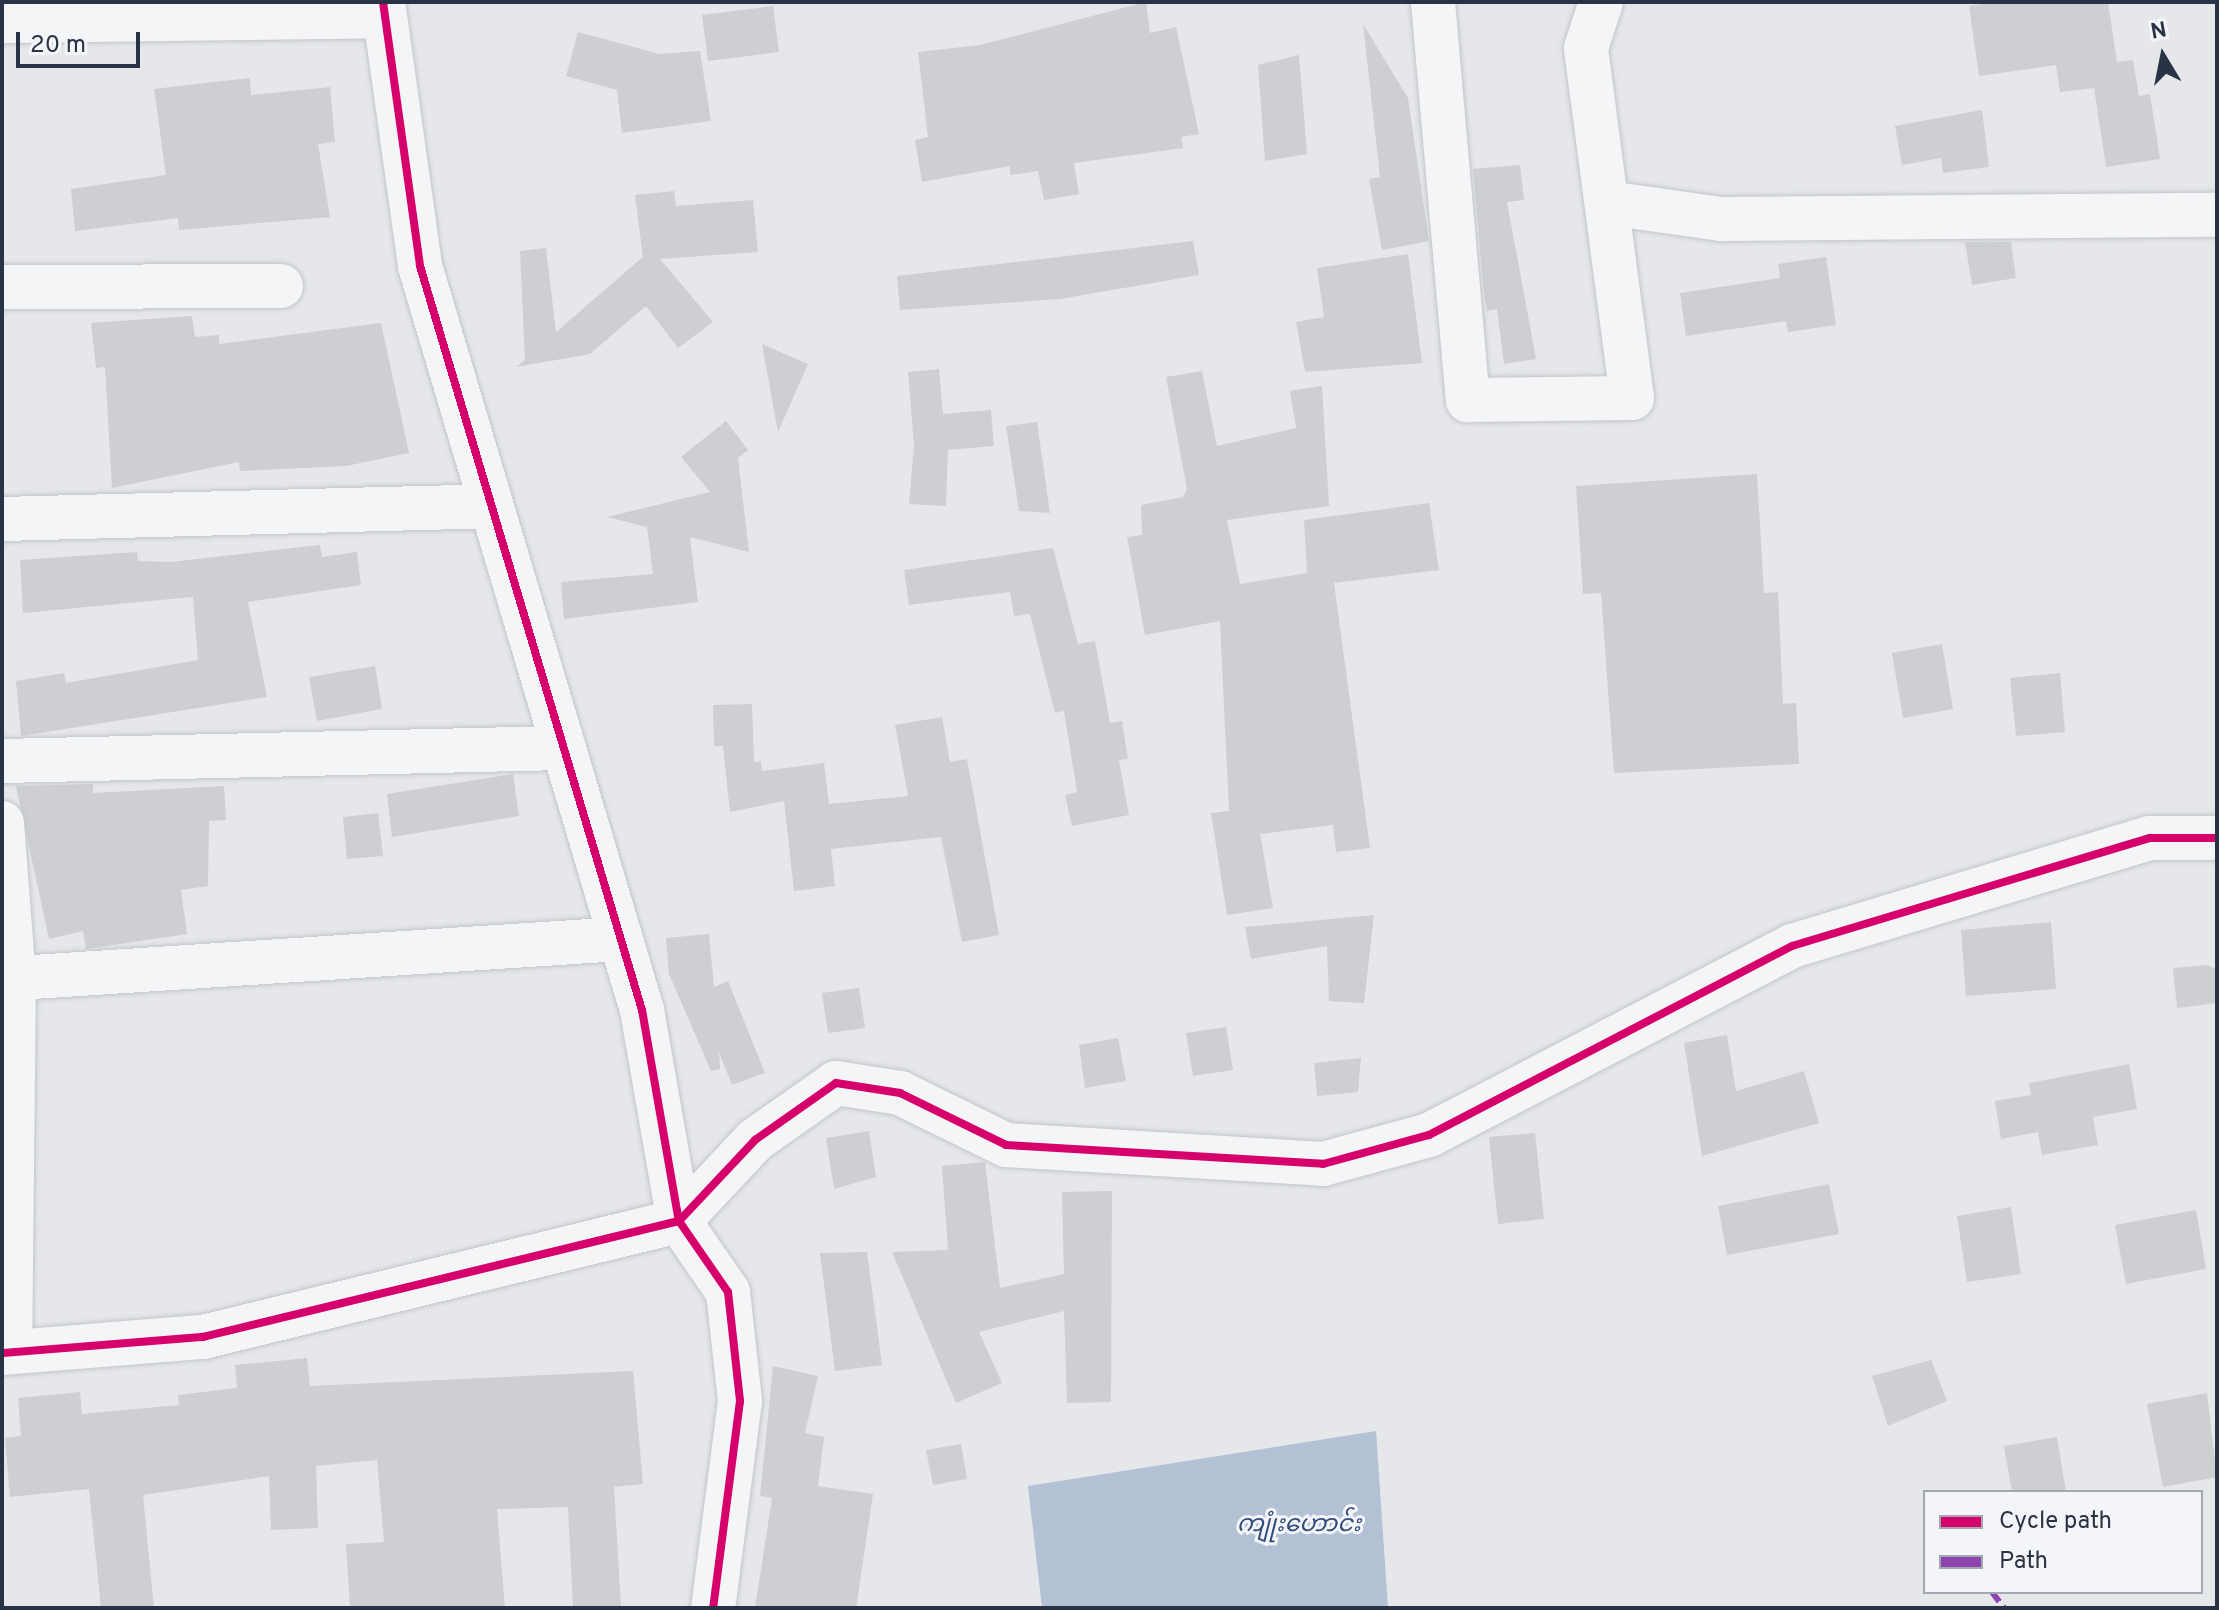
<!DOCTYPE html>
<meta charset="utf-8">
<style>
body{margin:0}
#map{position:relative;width:2219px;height:1610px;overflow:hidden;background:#e5e7ea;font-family:Overpass,"Noto Sans Myanmar",sans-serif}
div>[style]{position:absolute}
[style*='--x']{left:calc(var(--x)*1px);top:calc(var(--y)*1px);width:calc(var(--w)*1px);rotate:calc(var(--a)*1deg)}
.water>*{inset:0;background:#b3c1d5}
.building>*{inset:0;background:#cdcfd3}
.roads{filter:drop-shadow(0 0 2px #c3c5c8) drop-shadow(0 0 2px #c3c5c8)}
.minor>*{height:44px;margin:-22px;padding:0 22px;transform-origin:22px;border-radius:22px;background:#f4f5f7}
.quiet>*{height:6px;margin-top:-3px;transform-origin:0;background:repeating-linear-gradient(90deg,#8e44ad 0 12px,transparent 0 18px)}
.cycleway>*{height:8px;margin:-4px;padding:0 4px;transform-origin:4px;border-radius:4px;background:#d6006c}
span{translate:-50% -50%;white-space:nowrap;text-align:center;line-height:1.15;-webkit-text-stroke:6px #f3f5f9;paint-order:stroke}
.water-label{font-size:24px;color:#324d7b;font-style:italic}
.frame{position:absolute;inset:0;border:4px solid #2a3245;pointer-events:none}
.legend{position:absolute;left:1923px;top:1490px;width:280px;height:104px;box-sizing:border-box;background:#f3f5f9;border:2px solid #a3a7b1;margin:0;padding:10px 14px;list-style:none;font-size:24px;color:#2a3245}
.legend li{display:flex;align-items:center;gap:16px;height:40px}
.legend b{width:40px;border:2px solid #a3a7b1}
.north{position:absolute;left:2123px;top:16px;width:80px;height:80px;-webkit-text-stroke:6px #f3f5f9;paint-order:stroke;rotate:350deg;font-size:22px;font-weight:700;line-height:32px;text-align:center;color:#2a3245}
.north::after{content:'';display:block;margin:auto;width:28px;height:36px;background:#2a3245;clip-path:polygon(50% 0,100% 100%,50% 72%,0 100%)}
.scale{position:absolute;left:16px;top:32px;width:124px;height:36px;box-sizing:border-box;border:4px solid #2a3245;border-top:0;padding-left:10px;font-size:24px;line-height:28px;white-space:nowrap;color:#2a3245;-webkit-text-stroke:6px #f3f5f9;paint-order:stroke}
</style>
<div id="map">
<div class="water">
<i style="clip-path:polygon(1376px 1431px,1388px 1608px,1042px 1608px,1028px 1486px)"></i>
</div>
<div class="building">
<i style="clip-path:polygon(1146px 2px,1150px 33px,1176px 27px,1199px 134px,1181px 137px,1183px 148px,1074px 163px,1079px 194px,1044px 200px,1038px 171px,1010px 175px,1010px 166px,922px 182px,915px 140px,928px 137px,918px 52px,980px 45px)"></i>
<i style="clip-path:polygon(1993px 2px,2108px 2px,2117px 62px,2133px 60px,2139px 96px,2150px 94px,2160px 159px,2106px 167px,2094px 88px,2060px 92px,2056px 65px,1979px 76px,1969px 6px)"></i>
<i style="clip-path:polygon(773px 6px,779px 52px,708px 61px,702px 15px)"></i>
<i style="clip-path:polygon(1363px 24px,1408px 98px,1429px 241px,1382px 250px,1369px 179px,1380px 177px)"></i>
<i style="clip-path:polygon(578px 32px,660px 54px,700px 51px,711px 121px,622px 133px,617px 90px,566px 76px)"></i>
<i style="clip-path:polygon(1299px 55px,1307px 154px,1265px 161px,1258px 65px)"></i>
<i style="clip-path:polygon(250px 78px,251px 95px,330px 87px,335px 142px,318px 144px,330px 217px,179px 230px,178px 218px,75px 231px,71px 189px,166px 175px,154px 89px)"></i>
<i style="clip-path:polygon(1982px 110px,1989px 167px,1943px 173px,1941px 158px,1902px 165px,1895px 126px)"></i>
<i style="clip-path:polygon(1520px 165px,1524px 200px,1507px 202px,1536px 359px,1504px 364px,1497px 309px,1487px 311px,1484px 294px,1473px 169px)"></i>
<i style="clip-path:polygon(674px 191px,676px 206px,753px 200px,758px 252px,660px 259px,713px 322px,678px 348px,646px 306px,590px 354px,516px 367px,525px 360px,520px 251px,546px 248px,556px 332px,643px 257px,635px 195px)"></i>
<i style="clip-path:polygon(1193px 241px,1199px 275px,1060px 299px,900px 310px,897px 276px)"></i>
<i style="clip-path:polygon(1965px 242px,2011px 242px,2016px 278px,1972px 285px)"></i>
<i style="clip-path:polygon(1408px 254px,1422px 363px,1305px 372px,1296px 322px,1324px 317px,1317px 268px)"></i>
<i style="clip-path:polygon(1826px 257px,1836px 325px,1788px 332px,1786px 321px,1686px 336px,1680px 293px,1780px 278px,1778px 264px)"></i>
<i style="clip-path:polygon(192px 316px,195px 337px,219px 335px,219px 344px,381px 323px,409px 453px,346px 466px,240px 471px,239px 462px,112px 488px,105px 367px,96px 368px,91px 323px)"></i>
<i style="clip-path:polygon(762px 344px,808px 364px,778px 432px)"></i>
<i style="clip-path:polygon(939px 369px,943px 414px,991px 410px,994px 446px,948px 450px,946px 506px,909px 504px,914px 446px,908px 372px)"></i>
<i style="clip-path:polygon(1202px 371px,1217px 446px,1296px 428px,1290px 391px,1322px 386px,1329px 506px,1227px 520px,1240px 584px,1307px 573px,1304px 520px,1429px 503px,1439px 570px,1334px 583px,1370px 848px,1336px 852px,1333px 825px,1260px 834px,1273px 908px,1227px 915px,1211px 813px,1229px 811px,1220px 621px,1145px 635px,1127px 537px,1142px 535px,1141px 505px,1183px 497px,1187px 489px,1166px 377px)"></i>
<i style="clip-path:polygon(726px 421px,748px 450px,738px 458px,749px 552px,690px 537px,698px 602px,564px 619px,561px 582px,653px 574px,647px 527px,607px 517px,710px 492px,681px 457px)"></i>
<i style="clip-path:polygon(1037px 422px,1050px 513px,1019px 511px,1006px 426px)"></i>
<i style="clip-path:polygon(1757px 474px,1764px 593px,1778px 592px,1783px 704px,1796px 703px,1799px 764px,1614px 773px,1601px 593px,1583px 594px,1576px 486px)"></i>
<i style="clip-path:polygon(320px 545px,322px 557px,357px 552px,361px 585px,248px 602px,267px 697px,21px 736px,16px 681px,64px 673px,66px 683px,198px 660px,193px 597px,23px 613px,20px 560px,137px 552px,138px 561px,171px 562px)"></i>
<i style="clip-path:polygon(1053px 548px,1078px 644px,1095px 641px,1110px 723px,1122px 721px,1128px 759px,1119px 760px,1129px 815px,1072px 826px,1065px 795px,1077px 792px,1064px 711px,1055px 713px,1030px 614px,1014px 616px,1010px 592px,909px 605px,904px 570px)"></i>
<i style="clip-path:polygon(1942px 644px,1953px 709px,1903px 718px,1892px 653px)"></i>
<i style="clip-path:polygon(375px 666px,382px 709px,317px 721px,309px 677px)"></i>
<i style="clip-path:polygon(2060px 673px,2065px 732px,2016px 736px,2010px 678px)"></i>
<i style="clip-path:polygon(752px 704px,754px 762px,761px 761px,762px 771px,824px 763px,829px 804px,908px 796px,895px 725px,942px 717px,950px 762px,967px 759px,999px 935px,962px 942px,941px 837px,831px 849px,835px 886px,794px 891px,784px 801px,730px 812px,723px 746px,714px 746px,713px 705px)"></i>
<i style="clip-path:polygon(513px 774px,519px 816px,392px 837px,387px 794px)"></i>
<i style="clip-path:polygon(93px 784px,93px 793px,224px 786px,226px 820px,209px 821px,208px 886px,181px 890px,187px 934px,86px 949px,83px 931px,49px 939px,16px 786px)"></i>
<i style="clip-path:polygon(378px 813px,383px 856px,347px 859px,343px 817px)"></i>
<i style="clip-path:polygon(1374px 915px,1364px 1003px,1329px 1001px,1327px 946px,1251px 959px,1245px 927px)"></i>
<i style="clip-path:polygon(2051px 922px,2056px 989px,1966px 996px,1961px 930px)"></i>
<i style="clip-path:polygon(709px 934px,714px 987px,728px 981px,765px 1073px,732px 1085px,719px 1052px,720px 1069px,711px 1071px,669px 974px,666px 938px)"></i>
<i style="clip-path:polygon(2206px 965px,2217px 969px,2217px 1003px,2177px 1008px,2173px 968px)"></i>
<i style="clip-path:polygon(859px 988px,865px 1028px,828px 1033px,822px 993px)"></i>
<i style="clip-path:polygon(1226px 1027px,1233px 1070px,1193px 1076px,1186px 1033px)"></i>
<i style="clip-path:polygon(1727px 1035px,1736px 1091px,1804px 1071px,1819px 1123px,1702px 1156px,1684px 1043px)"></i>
<i style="clip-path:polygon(1118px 1038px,1126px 1081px,1085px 1088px,1079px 1045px)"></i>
<i style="clip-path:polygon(1361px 1058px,1358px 1092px,1317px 1096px,1314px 1063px)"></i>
<i style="clip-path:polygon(2129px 1064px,2137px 1109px,2093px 1117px,2098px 1145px,2042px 1155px,2038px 1132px,2001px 1139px,1995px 1101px,2031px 1095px,2029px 1083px)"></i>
<i style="clip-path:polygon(869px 1131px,876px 1177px,834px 1189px,826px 1138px)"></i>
<i style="clip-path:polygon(1535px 1133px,1544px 1219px,1498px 1224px,1489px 1137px)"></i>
<i style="clip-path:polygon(985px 1162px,1000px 1288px,1064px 1274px,1062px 1192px,1112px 1191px,1111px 1402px,1067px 1403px,1064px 1311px,979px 1332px,1002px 1383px,956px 1403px,892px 1252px,948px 1250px,942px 1166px)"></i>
<i style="clip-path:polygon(1829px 1184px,1839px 1234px,1727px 1255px,1718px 1206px)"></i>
<i style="clip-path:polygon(2011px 1207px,2021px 1274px,1967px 1282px,1957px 1216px)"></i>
<i style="clip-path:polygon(2196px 1210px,2206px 1269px,2126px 1284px,2115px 1225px)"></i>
<i style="clip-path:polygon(867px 1252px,882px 1365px,835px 1371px,820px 1253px)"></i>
<i style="clip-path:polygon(307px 1358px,310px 1386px,633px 1371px,643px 1484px,614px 1487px,621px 1608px,573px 1608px,568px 1507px,497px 1509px,505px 1608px,350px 1608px,346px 1544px,384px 1542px,377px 1460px,316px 1466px,318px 1528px,271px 1530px,269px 1476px,143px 1495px,154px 1608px,101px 1608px,89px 1489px,10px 1497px,5px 1438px,21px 1436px,18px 1398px,80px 1392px,82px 1414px,179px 1405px,178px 1395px,237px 1388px,235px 1365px)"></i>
<i style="clip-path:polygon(1931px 1360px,1947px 1401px,1888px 1426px,1872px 1376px)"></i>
<i style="clip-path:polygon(773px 1366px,818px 1376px,805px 1433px,824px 1437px,818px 1486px,873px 1494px,856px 1608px,755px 1608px,772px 1498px,760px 1496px)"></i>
<i style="clip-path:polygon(2207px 1393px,2217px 1477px,2163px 1487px,2147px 1404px)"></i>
<i style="clip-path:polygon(2057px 1437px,2066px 1492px,2012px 1492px,2004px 1446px)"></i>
<i style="clip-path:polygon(961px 1444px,967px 1479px,933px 1485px,926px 1450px)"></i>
</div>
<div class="roads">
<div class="minor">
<i style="--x:383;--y:2;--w:267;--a:82"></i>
<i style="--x:420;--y:266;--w:776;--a:73.39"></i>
<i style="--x:642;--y:1010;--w:214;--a:80.1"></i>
<i style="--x:679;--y:1221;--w:86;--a:55.4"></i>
<i style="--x:728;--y:1292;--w:110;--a:83.7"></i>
<i style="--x:740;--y:1401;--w:209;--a:97.4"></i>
<i style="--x:1433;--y:2;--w:400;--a:85"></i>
<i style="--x:1468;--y:400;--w:164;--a:-0.7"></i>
<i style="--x:1632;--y:398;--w:353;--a:-97.5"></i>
<i style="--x:1586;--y:48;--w:48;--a:-71.9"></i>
<i style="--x:2;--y:21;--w:382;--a:-0.7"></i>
<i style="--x:1608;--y:203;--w:114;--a:8.1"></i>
<i style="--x:1721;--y:219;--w:496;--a:-0.5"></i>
<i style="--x:2;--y:287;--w:279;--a:-0.2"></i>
<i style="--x:2;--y:519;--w:489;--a:-1.5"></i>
<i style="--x:2;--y:761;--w:562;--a:-1.33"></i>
<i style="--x:2;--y:823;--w:155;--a:85.6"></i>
<i style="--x:14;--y:978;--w:374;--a:90.6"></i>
<i style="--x:2;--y:979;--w:620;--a:-3.7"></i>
<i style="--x:2;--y:1353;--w:202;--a:-4.6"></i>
<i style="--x:203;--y:1337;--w:490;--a:-13.7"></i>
<i style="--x:679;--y:1221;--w:111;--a:-46.8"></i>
<i style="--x:755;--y:1140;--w:99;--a:-35.1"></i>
<i style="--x:836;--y:1083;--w:65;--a:8.9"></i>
<i style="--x:900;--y:1093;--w:118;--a:26.1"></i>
<i style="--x:1006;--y:1145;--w:318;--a:3.4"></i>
<i style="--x:1323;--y:1164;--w:110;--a:-15.3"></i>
<i style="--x:1429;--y:1135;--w:409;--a:-27.5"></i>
<i style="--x:1792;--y:946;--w:374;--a:-16.8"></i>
<i style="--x:2150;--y:838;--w:67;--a:0"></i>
</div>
</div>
<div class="quiet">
<i style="--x:1992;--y:1592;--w:20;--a:53"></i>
</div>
<div class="cycleway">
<i style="--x:383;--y:2;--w:267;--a:82"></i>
<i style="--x:420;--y:266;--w:776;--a:73.39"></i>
<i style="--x:642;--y:1010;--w:214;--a:80.1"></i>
<i style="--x:679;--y:1221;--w:86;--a:55.4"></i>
<i style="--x:728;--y:1292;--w:110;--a:83.7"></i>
<i style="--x:740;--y:1401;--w:209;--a:97.4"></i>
<i style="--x:2;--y:1353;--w:202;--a:-4.6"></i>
<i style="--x:203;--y:1337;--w:490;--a:-13.7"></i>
<i style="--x:679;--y:1221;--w:111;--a:-46.8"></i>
<i style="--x:755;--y:1140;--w:99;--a:-35.1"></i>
<i style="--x:836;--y:1083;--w:65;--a:8.9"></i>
<i style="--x:900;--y:1093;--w:118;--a:26.1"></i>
<i style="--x:1006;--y:1145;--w:318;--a:3.4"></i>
<i style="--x:1323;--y:1164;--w:110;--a:-15.3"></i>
<i style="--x:1429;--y:1135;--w:409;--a:-27.5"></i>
<i style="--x:1792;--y:946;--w:374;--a:-16.8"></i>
<i style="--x:2150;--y:838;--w:67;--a:0"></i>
</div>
<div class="water-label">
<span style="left:1299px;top:1526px">ကျုံးဟောင်း</span>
</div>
<div class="frame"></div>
<ul class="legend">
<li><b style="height:10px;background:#d6006c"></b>Cycle path</li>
<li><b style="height:10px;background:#8e44ad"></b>Path</li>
</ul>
<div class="north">N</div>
<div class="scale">20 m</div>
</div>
